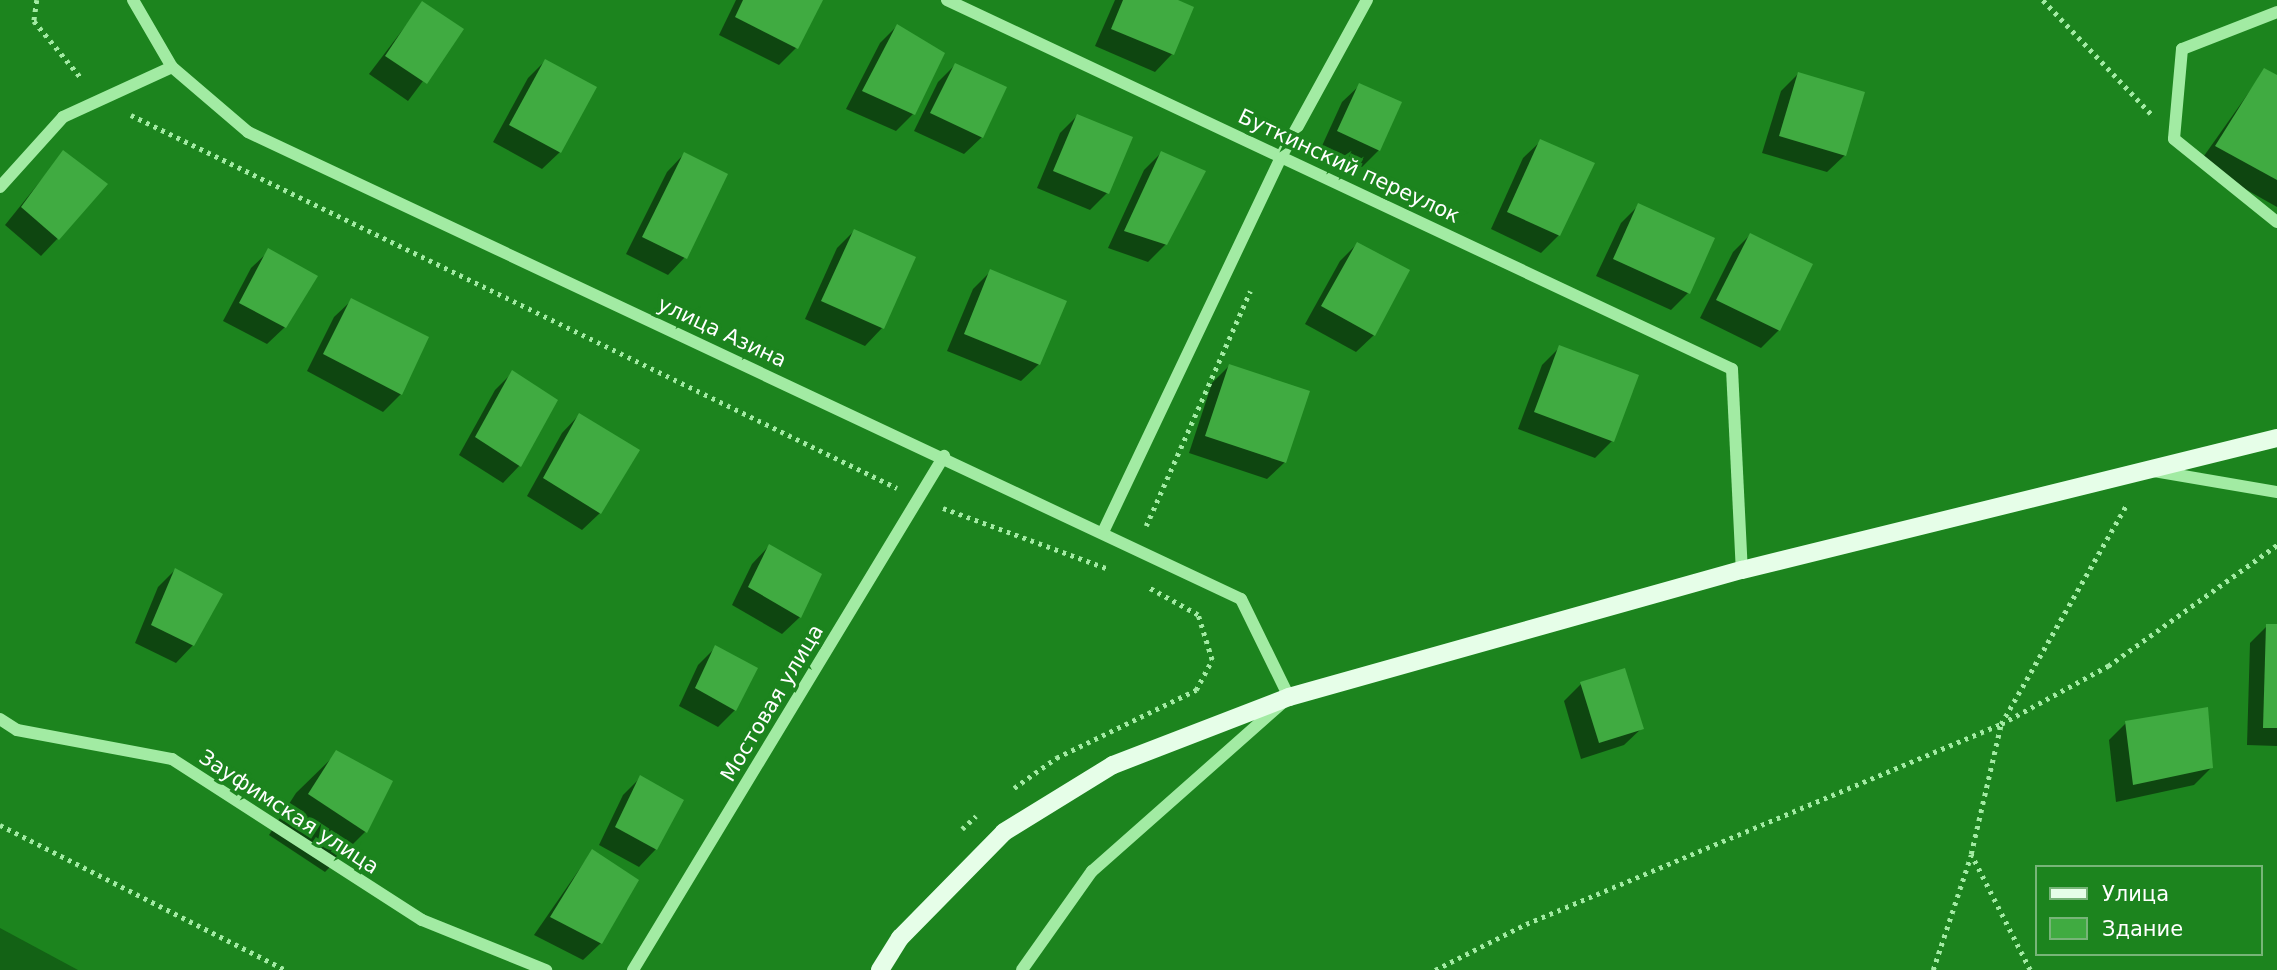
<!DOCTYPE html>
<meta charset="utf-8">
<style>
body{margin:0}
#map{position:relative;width:2277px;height:970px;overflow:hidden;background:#1c841e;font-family:"DejaVu Sans",sans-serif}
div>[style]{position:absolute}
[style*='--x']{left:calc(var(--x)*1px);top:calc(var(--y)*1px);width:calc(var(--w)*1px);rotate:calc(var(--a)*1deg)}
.water>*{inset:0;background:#136215}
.shadow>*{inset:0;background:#0007}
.building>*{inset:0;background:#40ab41}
.path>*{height:4.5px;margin-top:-2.25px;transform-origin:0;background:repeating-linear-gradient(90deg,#a2eba3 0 3.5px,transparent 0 8.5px)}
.minor>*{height:12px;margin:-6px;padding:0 6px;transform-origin:6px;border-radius:6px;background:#a2eba3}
.major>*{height:18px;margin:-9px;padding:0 9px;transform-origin:9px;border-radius:9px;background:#e6fee8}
span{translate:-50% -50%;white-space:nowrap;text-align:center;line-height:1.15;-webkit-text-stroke:7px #1c841e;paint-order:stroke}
.street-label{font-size:21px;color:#fff}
.legend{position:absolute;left:2035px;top:865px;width:228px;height:91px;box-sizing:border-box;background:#1c841e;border:2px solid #77b578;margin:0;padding:9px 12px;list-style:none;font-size:21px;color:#fff}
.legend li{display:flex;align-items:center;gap:14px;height:35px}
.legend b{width:35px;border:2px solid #77b578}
</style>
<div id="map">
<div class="water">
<i style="clip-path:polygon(0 928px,78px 970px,0 970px)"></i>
</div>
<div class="shadow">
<i style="clip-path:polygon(736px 0,821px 0,796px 48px,779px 65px,719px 35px)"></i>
<i style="clip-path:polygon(1115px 0,1173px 0,1192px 8px,1172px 54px,1155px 72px,1095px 46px)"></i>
<i style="clip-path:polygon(423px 3px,462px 29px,408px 101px,369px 74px)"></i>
<i style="clip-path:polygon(897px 26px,913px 114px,896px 131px,846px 109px,880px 43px)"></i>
<i style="clip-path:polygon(545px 61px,560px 152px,542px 169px,493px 142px,528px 78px)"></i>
<i style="clip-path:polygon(955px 65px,982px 137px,964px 154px,914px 131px,938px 82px)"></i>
<i style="clip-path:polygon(2264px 71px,2277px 77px,2277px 207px,2199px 163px)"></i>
<i style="clip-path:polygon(1798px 74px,1845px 155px,1827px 172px,1762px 153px,1781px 91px)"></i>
<i style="clip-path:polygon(1360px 85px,1379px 150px,1362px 167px,1321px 148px,1342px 102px)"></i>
<i style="clip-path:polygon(1077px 116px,1107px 193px,1090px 210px,1037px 188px,1060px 133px)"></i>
<i style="clip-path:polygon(1541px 141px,1559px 235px,1541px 253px,1491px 229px,1523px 158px)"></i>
<i style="clip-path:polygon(63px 153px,58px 238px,41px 256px,5px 225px)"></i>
<i style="clip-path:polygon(1161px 153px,1166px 244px,1148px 262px,1108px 248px,1144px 170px)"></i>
<i style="clip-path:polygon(684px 154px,685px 257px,668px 275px,626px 254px,667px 172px)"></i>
<i style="clip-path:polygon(1639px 205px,1688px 293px,1671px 310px,1596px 276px,1621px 223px)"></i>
<i style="clip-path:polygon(854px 231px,914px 258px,882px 328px,865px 346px,805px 319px,837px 248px)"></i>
<i style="clip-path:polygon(1750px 235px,1779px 330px,1761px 348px,1700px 318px,1733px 252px)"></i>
<i style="clip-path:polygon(1357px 244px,1374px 335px,1356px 352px,1305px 324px,1340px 261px)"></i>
<i style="clip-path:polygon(269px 251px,285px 327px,267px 344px,223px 321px,251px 268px)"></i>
<i style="clip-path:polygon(990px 272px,1039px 364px,1021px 381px,947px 351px,973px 289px)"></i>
<i style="clip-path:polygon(352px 300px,401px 394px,383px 412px,307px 371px,334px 317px)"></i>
<i style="clip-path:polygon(1560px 347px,1612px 441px,1595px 458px,1518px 429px,1542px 365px)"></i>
<i style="clip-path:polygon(1229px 366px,1285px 462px,1267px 479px,1189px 453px,1212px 383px)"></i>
<i style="clip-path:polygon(512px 373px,520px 465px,503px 483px,459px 455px,495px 390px)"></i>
<i style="clip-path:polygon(579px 415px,600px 513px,582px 530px,527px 496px,562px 433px)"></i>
<i style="clip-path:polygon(769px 546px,800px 617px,782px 634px,732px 605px,752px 564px)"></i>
<i style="clip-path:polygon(175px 570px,193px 645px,176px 663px,135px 643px,158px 587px)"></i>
<i style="clip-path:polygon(2267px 626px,2277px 626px,2277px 746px,2247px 745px,2250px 643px)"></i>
<i style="clip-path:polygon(715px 648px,735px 710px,718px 727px,679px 706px,698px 665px)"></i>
<i style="clip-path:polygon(1581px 684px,1642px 728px,1624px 745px,1581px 759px,1564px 701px)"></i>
<i style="clip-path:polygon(2126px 723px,2211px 768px,2194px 785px,2116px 802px,2109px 740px)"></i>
<i style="clip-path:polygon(337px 753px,366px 831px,325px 872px,269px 835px,296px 793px)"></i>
<i style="clip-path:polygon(641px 777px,681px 801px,656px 849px,639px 867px,599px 845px,623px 795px)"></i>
<i style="clip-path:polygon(592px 851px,601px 943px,583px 960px,534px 935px)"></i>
</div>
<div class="building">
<i style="clip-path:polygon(743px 0,823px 0,798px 49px,735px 17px)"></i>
<i style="clip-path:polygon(1123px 0,1178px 0,1194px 7px,1174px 55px,1111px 29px)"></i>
<i style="clip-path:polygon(422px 1px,464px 29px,427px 84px,385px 56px)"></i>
<i style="clip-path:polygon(897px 24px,945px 53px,915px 115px,862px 91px)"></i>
<i style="clip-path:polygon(545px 59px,597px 87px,561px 153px,509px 125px)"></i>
<i style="clip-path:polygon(955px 63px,1007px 87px,983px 138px,930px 113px)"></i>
<i style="clip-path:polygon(2264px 68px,2277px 75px,2277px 180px,2215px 146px)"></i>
<i style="clip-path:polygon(1798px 72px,1865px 92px,1846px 156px,1779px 136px)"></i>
<i style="clip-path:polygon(1359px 83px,1402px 102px,1380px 151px,1337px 131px)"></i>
<i style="clip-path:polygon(1077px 114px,1133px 137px,1109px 194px,1053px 171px)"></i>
<i style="clip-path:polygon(1540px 139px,1595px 163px,1560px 236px,1507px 212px)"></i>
<i style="clip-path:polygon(63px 150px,108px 184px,59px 240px,21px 207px)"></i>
<i style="clip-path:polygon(1161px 151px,1206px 171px,1167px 245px,1124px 231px)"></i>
<i style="clip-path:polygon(684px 152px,728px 174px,687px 259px,642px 237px)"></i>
<i style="clip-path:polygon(1638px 203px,1715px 238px,1690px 294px,1613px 259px)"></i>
<i style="clip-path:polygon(854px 229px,916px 257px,884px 329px,821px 301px)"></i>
<i style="clip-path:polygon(1750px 233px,1813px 264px,1780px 331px,1716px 300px)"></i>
<i style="clip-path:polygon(1357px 242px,1410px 270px,1375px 336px,1321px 306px)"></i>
<i style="clip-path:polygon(268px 248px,318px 276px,286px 328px,239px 303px)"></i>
<i style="clip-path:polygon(990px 269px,1067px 301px,1040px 365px,964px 334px)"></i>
<i style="clip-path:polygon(351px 298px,429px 337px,402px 395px,323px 354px)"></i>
<i style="clip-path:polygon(1559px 345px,1639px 375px,1614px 442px,1534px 412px)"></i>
<i style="clip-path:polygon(1229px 364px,1310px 391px,1286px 463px,1205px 436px)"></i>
<i style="clip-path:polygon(512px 370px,558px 400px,521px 467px,475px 437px)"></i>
<i style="clip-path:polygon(579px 413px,640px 450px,601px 514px,543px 478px)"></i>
<i style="clip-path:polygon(769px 544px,822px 574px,801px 618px,748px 587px)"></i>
<i style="clip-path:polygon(175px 568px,223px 594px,194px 646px,151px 625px)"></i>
<i style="clip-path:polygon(2266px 624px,2277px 624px,2277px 728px,2263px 728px)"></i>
<i style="clip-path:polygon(715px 645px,758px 668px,736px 711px,695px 688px)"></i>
<i style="clip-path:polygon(1625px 668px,1644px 729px,1599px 743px,1580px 682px)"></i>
<i style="clip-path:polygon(2208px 707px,2213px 768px,2133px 785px,2125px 721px)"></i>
<i style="clip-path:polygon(336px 750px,393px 781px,367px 833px,308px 794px)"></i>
<i style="clip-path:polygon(640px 775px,684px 800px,657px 850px,615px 827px)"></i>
<i style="clip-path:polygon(592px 849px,639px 880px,602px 944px,550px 917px)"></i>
</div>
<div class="path">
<i style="--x:37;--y:0;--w:21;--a:98"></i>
<i style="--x:34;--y:21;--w:75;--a:50.4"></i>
<i style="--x:2043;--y:0;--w:157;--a:46.5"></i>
<i style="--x:131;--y:115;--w:852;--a:25.96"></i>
<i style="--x:943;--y:508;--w:177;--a:20.2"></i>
<i style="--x:1146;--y:526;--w:257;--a:-66.1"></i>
<i style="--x:1014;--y:788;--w:52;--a:-35.5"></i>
<i style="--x:1056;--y:758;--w:156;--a:-25.9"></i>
<i style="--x:1196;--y:690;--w:34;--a:-62"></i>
<i style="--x:1212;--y:660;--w:47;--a:-107.3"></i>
<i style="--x:1198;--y:615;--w:56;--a:-151.1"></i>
<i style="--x:0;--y:825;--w:321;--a:26.9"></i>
<i style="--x:962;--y:829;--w:19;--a:-43"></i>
<i style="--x:1435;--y:970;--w:102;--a:-26.8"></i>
<i style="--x:1526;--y:924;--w:515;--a:-22.83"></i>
<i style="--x:2001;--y:724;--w:122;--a:-28.5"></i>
<i style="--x:2108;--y:666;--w:208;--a:-35.6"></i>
<i style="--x:1933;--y:970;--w:121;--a:-71.7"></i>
<i style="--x:2030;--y:970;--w:130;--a:-117"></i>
<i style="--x:1971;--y:854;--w:133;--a:-77"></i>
<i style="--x:2001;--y:724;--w:254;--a:-60.2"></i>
</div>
<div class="minor">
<i style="--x:133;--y:0;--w:78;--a:59.8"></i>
<i style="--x:172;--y:67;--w:100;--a:40.5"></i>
<i style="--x:248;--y:132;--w:1097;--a:25.19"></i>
<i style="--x:1241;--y:599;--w:109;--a:63.9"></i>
<i style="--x:1289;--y:697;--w:263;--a:138.5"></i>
<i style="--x:1092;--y:871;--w:121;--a:125.3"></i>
<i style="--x:947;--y:0;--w:867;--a:25.18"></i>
<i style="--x:1732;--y:369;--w:201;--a:87.2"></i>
<i style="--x:2277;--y:12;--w:102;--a:158.7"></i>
<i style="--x:2182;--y:49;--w:90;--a:95.1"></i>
<i style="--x:2174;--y:139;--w:132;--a:38.9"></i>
<i style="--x:0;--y:187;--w:94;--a:-48"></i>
<i style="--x:63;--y:117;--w:120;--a:-24.6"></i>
<i style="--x:2154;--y:471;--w:125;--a:9.7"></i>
<i style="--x:1104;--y:530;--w:415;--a:-64.6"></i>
<i style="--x:1282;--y:155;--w:177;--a:-61.3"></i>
<i style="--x:0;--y:719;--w:20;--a:33"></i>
<i style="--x:17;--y:730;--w:158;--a:10.6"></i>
<i style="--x:172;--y:759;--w:297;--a:32.8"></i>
<i style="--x:422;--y:920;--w:134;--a:22"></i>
<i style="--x:633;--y:970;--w:601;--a:-58.82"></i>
</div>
<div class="major">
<i style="--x:880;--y:970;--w:38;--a:-58"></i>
<i style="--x:900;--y:938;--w:148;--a:-45.5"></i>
<i style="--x:1004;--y:832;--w:128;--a:-31.6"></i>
<i style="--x:1113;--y:765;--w:189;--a:-21.1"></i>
<i style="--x:1289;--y:697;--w:470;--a:-15.7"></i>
<i style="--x:1742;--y:570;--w:551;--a:-13.86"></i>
</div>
<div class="street-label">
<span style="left:1349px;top:166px;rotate:25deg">Буткинский переулок</span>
<span style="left:722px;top:332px;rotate:25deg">улица Азина</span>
<span style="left:772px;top:703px;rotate:-59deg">Мостовая улица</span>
<span style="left:289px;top:812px;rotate:33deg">Зауфимская улица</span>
</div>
<ul class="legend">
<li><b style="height:9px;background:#e6fee8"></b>Улица</li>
<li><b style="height:19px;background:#40ab41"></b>Здание</li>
</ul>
</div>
